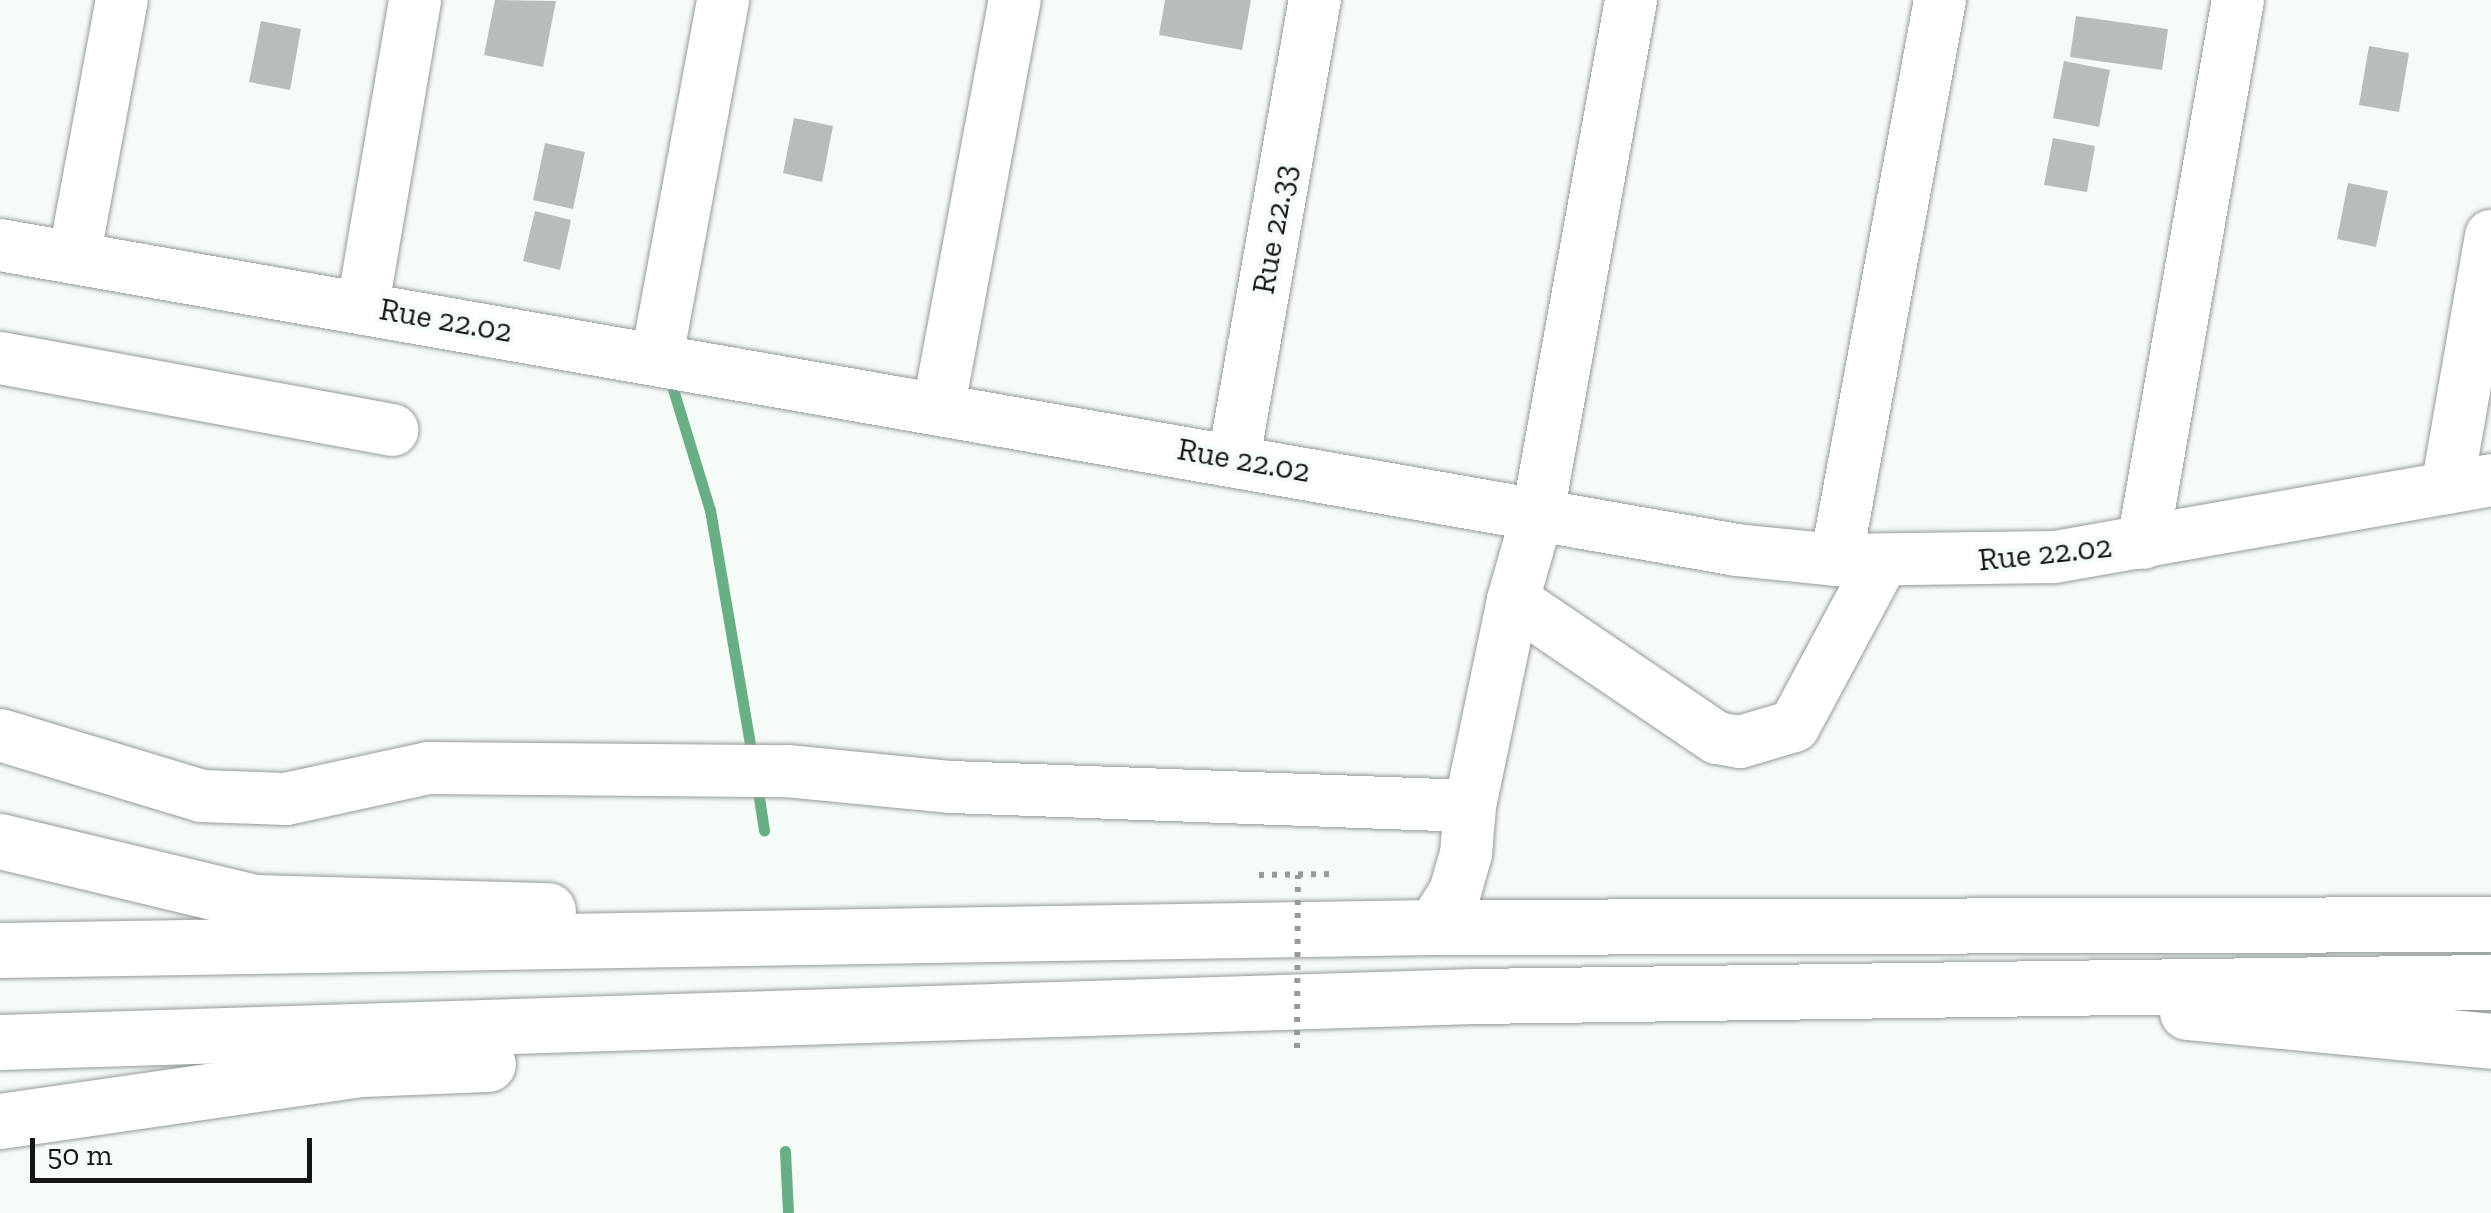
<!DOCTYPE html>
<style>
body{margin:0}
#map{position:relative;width:2491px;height:1213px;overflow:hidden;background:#f5fbf7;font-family:"Zilla Slab",serif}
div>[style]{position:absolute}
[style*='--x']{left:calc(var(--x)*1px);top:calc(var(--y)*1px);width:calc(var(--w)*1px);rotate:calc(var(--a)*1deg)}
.stream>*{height:11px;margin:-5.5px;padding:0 5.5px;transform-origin:5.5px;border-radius:5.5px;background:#69af86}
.building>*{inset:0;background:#b7bdb9}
.path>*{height:6px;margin-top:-3px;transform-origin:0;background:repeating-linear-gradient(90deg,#979b98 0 5px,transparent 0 13px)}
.roads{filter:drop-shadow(0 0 2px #959b97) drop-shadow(0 0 2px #959b97)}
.minor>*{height:52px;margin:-26px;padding:0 26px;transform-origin:26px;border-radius:26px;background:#fff}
.major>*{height:55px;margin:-27.5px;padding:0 27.5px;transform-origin:27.5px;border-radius:27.5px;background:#fff}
.path-bridge>*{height:6px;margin-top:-3px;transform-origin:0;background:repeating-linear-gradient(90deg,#979b98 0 5px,transparent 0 13px)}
span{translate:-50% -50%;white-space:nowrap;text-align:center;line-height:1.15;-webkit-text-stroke:8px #f5fbf7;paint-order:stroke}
.street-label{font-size:32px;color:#141615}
.scale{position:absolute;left:30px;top:1138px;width:282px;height:45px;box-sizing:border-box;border:5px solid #141615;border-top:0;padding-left:12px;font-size:30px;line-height:35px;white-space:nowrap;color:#141615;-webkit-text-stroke:8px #f5fbf7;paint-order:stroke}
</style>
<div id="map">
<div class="stream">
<i style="--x:672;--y:386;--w:130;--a:73"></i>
<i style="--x:710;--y:510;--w:251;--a:80.3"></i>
<i style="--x:757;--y:785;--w:46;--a:81.2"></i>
<i style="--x:785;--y:1151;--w:62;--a:87.2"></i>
</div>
<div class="building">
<i style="clip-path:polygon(495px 0,556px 1px,543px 67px,484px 55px)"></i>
<i style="clip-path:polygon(1165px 0,1251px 0,1242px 50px,1159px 35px)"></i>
<i style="clip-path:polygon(2076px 16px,2168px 29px,2162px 70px,2070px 57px)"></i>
<i style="clip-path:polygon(261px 21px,301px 29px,290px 90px,249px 82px)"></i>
<i style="clip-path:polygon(2369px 46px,2409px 53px,2399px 112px,2359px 105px)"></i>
<i style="clip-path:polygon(2064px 61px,2110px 70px,2099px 127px,2053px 118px)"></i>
<i style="clip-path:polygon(794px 118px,833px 126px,822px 182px,783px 173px)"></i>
<i style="clip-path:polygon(2053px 138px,2095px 146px,2087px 192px,2044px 185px)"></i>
<i style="clip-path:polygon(545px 143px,585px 152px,573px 209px,533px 200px)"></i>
<i style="clip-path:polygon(2348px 183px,2388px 191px,2376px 247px,2337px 239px)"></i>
<i style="clip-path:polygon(535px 211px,571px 220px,560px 270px,523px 261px)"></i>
</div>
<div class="path">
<i style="--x:1259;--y:875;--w:78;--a:-0.7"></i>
</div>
<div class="roads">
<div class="minor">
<i style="--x:0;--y:245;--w:1763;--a:9.96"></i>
<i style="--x:1736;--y:550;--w:100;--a:5.7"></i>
<i style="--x:1836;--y:560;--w:219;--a:-0.8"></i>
<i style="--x:2055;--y:557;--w:443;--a:-10"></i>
<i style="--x:74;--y:258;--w:262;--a:-79.5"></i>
<i style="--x:363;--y:305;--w:309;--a:-80.3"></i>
<i style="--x:657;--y:357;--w:363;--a:-79.5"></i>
<i style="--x:0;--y:358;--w:399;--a:10.4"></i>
<i style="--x:939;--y:405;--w:412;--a:-79.4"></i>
<i style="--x:1234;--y:458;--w:465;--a:-80"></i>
<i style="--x:2447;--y:488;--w:256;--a:-80.1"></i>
<i style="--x:2143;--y:543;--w:551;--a:-80.08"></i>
<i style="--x:1836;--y:560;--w:570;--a:-79.48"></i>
<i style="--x:1513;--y:600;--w:246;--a:34.1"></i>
<i style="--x:1717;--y:738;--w:23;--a:10"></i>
<i style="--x:1740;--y:742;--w:56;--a:-16.5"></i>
<i style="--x:1794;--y:726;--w:188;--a:-61.8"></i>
<i style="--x:0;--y:735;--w:211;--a:16.8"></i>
<i style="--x:202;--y:796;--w:84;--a:2"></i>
<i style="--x:286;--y:799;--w:145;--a:-12.3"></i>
<i style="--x:428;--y:768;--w:359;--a:0.5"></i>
<i style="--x:787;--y:771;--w:165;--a:5.6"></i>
<i style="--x:951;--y:787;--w:519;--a:2.1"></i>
<i style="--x:1433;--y:927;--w:41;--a:-57.8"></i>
<i style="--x:1455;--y:892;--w:40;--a:-74"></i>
<i style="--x:1466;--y:854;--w:48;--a:-85.2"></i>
<i style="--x:1470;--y:806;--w:210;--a:-78.2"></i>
<i style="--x:1513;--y:600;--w:91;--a:-74"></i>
<i style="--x:1538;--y:513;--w:521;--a:-79.72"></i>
</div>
<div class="major">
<i style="--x:0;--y:841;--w:262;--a:13.5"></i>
<i style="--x:255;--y:902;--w:293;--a:1.6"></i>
<i style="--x:0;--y:950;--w:1433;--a:-0.92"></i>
<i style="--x:1433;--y:927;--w:1058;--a:-0.16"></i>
<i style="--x:2187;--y:1012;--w:305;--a:5.4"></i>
<i style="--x:0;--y:1042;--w:1474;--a:-1.79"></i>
<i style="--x:1473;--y:996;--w:1018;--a:-0.79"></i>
<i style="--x:0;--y:1121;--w:366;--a:-8.2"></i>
<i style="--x:362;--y:1069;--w:126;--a:-2.3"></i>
</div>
</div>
<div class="path-bridge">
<i style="--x:1297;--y:1048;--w:173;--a:-89.7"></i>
</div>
<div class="street-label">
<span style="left:1274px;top:229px;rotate:-80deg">Rue 22.33</span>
<span style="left:446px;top:320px;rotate:10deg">Rue 22.02</span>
<span style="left:1244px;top:460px;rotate:10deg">Rue 22.02</span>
<span style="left:2045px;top:553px;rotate:-6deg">Rue 22.02</span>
</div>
<div class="scale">50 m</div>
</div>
